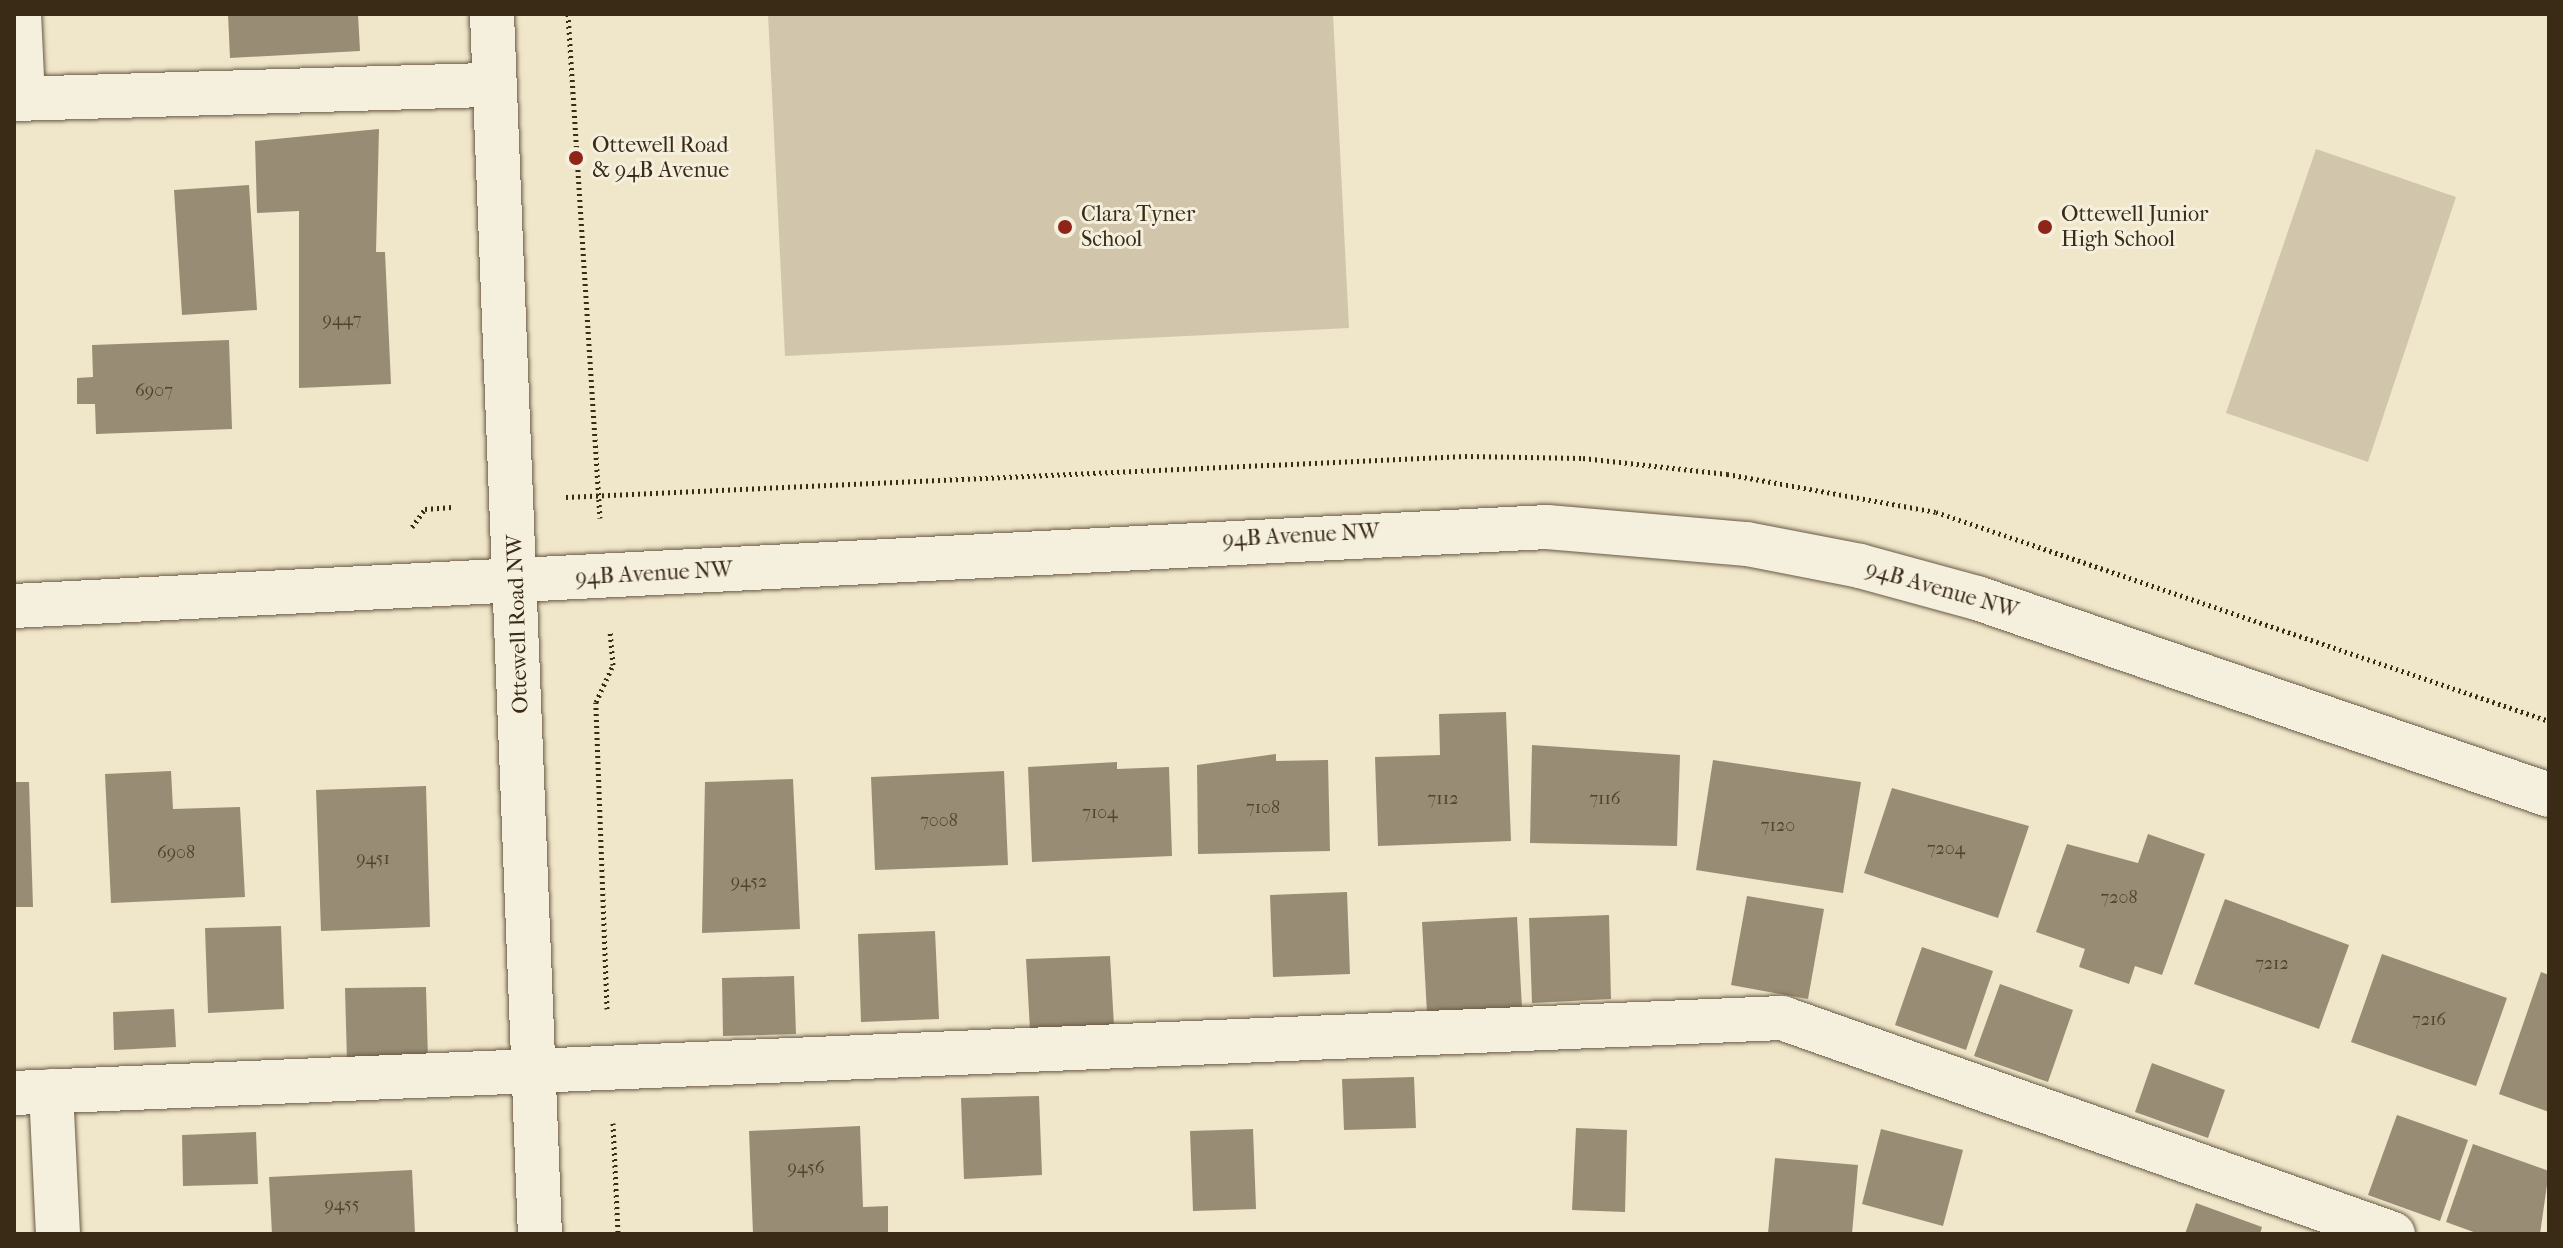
<!DOCTYPE html>
<style>
body{margin:0}
#map{position:relative;width:2563px;height:1248px;overflow:hidden;background:#f0e6ca;font-family:"IM FELL French Canon",serif}
div>[style]{position:absolute}
[style*='--x']{left:calc(var(--x)*1px);top:calc(var(--y)*1px);width:calc(var(--w)*1px);rotate:calc(var(--a)*1deg)}
.green>*{inset:0;background:#d1c6ac}
.building>*{inset:0;background:#998c74}
.path>*{height:5px;margin-top:-2.5px;transform-origin:0;background:repeating-linear-gradient(90deg,#3a2b17 0 2px,transparent 0 6px)}
.roads{filter:drop-shadow(0 0 2px #685a44) drop-shadow(0 0 2px #685a44)}
.minor>*{height:44px;margin:-22px;padding:0 22px;transform-origin:22px;border-radius:22px;background:#f5efdd}
.dots>*{width:22px;height:22px;translate:-50% -50%;box-sizing:border-box;border:4px solid #f5efdd;border-radius:50%}
span{translate:-50% -50%;white-space:nowrap;text-align:center;line-height:1.15;-webkit-text-stroke:6px #f5efdd;paint-order:stroke}
.number-label{font-size:18px;color:#52432e}
.number-label span{-webkit-text-stroke-width:0}
.poi-label{font-size:22px;color:#3a2b17}
.left{translate:0 -50%;text-align:left}
.street-label{font-size:22px;color:#3a2b17}
.frame{position:absolute;inset:0;border:16px solid #3a2b17;pointer-events:none}
</style>
<div id="map">
<div class="green">
<i style="clip-path:polygon(768px 14px,1333px 14px,1349px 328px,785px 356px)"></i>
<i style="clip-path:polygon(2316px 149px,2456px 197px,2368px 462px,2226px 413px)"></i>
</div>
<div class="building">
<i style="clip-path:polygon(228px 14px,358px 14px,360px 51px,230px 58px)"></i>
<i style="clip-path:polygon(379px 129px,376px 252px,385px 252px,391px 384px,299px 388px,299px 211px,257px 213px,255px 141px)"></i>
<i style="clip-path:polygon(249px 185px,257px 310px,182px 315px,174px 190px)"></i>
<i style="clip-path:polygon(229px 340px,232px 429px,96px 434px,95px 404px,77px 404px,77px 378px,93px 377px,92px 345px)"></i>
<i style="clip-path:polygon(1506px 712px,1511px 841px,1378px 846px,1375px 757px,1440px 755px,1439px 714px)"></i>
<i style="clip-path:polygon(1532px 745px,1680px 755px,1677px 846px,1530px 843px)"></i>
<i style="clip-path:polygon(1276px 754px,1276px 761px,1328px 760px,1330px 851px,1198px 854px,1197px 765px)"></i>
<i style="clip-path:polygon(1713px 760px,1861px 782px,1843px 893px,1696px 870px)"></i>
<i style="clip-path:polygon(1117px 762px,1117px 769px,1169px 767px,1172px 856px,1032px 862px,1028px 767px)"></i>
<i style="clip-path:polygon(171px 771px,173px 809px,240px 807px,245px 897px,111px 903px,105px 774px)"></i>
<i style="clip-path:polygon(1004px 771px,1008px 865px,875px 870px,871px 777px)"></i>
<i style="clip-path:polygon(793px 779px,800px 929px,702px 933px,705px 782px)"></i>
<i style="clip-path:polygon(14px 782px,29px 782px,33px 907px,14px 907px)"></i>
<i style="clip-path:polygon(426px 786px,430px 927px,321px 931px,316px 790px)"></i>
<i style="clip-path:polygon(1892px 788px,2029px 826px,1998px 918px,1864px 873px)"></i>
<i style="clip-path:polygon(2148px 834px,2205px 854px,2162px 975px,2135px 966px,2129px 984px,2079px 967px,2085px 949px,2036px 932px,2067px 844px,2138px 863px)"></i>
<i style="clip-path:polygon(1347px 892px,1350px 974px,1273px 977px,1270px 895px)"></i>
<i style="clip-path:polygon(1747px 896px,1824px 909px,1808px 999px,1731px 985px)"></i>
<i style="clip-path:polygon(2225px 899px,2349px 945px,2319px 1029px,2194px 984px)"></i>
<i style="clip-path:polygon(1609px 915px,1611px 999px,1532px 1003px,1529px 918px)"></i>
<i style="clip-path:polygon(1517px 917px,1522px 1008px,1427px 1013px,1422px 922px)"></i>
<i style="clip-path:polygon(281px 926px,284px 1009px,208px 1013px,205px 928px)"></i>
<i style="clip-path:polygon(935px 931px,939px 1019px,861px 1022px,858px 934px)"></i>
<i style="clip-path:polygon(1922px 947px,1993px 971px,1966px 1050px,1895px 1025px)"></i>
<i style="clip-path:polygon(2382px 954px,2507px 998px,2476px 1086px,2351px 1042px)"></i>
<i style="clip-path:polygon(1110px 956px,1114px 1026px,1030px 1030px,1026px 959px)"></i>
<i style="clip-path:polygon(2541px 972px,2549px 975px,2549px 1112px,2499px 1094px)"></i>
<i style="clip-path:polygon(794px 976px,796px 1034px,723px 1036px,722px 978px)"></i>
<i style="clip-path:polygon(2000px 984px,2073px 1010px,2048px 1082px,1974px 1056px)"></i>
<i style="clip-path:polygon(426px 987px,428px 1059px,347px 1062px,345px 988px)"></i>
<i style="clip-path:polygon(174px 1009px,176px 1047px,114px 1050px,113px 1012px)"></i>
<i style="clip-path:polygon(2152px 1063px,2225px 1090px,2208px 1138px,2135px 1112px)"></i>
<i style="clip-path:polygon(1414px 1077px,1416px 1128px,1344px 1130px,1342px 1079px)"></i>
<i style="clip-path:polygon(1039px 1096px,1042px 1175px,964px 1179px,961px 1098px)"></i>
<i style="clip-path:polygon(2397px 1115px,2468px 1140px,2440px 1221px,2368px 1195px)"></i>
<i style="clip-path:polygon(860px 1126px,863px 1207px,888px 1206px,888px 1234px,753px 1234px,749px 1131px)"></i>
<i style="clip-path:polygon(1576px 1128px,1627px 1130px,1625px 1212px,1572px 1210px)"></i>
<i style="clip-path:polygon(1253px 1129px,1256px 1209px,1193px 1211px,1190px 1131px)"></i>
<i style="clip-path:polygon(1881px 1129px,1963px 1150px,1943px 1226px,1862px 1204px)"></i>
<i style="clip-path:polygon(256px 1132px,258px 1184px,183px 1186px,182px 1135px)"></i>
<i style="clip-path:polygon(2473px 1144px,2549px 1171px,2540px 1234px,2479px 1234px,2446px 1222px)"></i>
<i style="clip-path:polygon(1775px 1158px,1858px 1165px,1852px 1234px,1768px 1234px)"></i>
<i style="clip-path:polygon(412px 1170px,415px 1234px,272px 1234px,269px 1177px)"></i>
<i style="clip-path:polygon(2196px 1203px,2262px 1227px,2260px 1234px,2185px 1234px)"></i>
</div>
<div class="path">
<i style="--x:568;--y:14;--w:505;--a:86.37"></i>
<i style="--x:566;--y:497;--w:900;--a:-2.61"></i>
<i style="--x:1465;--y:456;--w:118;--a:1"></i>
<i style="--x:1583;--y:458;--w:145;--a:6.3"></i>
<i style="--x:1727;--y:474;--w:212;--a:10.3"></i>
<i style="--x:1936;--y:512;--w:648;--a:18.83"></i>
<i style="--x:412;--y:527;--w:22;--a:-54"></i>
<i style="--x:425;--y:509;--w:27;--a:-4"></i>
<i style="--x:607;--y:1009;--w:307;--a:-92.1"></i>
<i style="--x:596;--y:702;--w:41;--a:-65.3"></i>
<i style="--x:613;--y:665;--w:33;--a:-95"></i>
<i style="--x:613;--y:1123;--w:111;--a:87.4"></i>
</div>
<div class="roads">
<div class="minor">
<i style="--x:19;--y:14;--w:85;--a:87.3"></i>
<i style="--x:492;--y:14;--w:1221;--a:87.75"></i>
<i style="--x:14;--y:99;--w:481;--a:-1.7"></i>
<i style="--x:14;--y:606;--w:1535;--a:-2.95"></i>
<i style="--x:1547;--y:527;--w:201;--a:4.9"></i>
<i style="--x:1747;--y:544;--w:115;--a:11"></i>
<i style="--x:1860;--y:566;--w:121;--a:15.3"></i>
<i style="--x:1977;--y:598;--w:605;--a:19"></i>
<i style="--x:51;--y:1091;--w:143;--a:87.2"></i>
<i style="--x:14;--y:1093;--w:1770;--a:-2.43"></i>
<i style="--x:1782;--y:1018;--w:648;--a:19.47"></i>
</div>
</div>
<div class="dots">
<i style="left:576px;top:158px;background:#8f2418"></i>
<i style="left:1065px;top:227px;background:#8f2418"></i>
<i style="left:2045px;top:227px;background:#8f2418"></i>
</div>
<div class="number-label">
<span style="left:342px;top:320px">9447</span>
<span style="left:154px;top:391px">6907</span>
<span style="left:1443px;top:799px">7112</span>
<span style="left:1605px;top:799px">7116</span>
<span style="left:1263px;top:808px">7108</span>
<span style="left:1100px;top:813px">7104</span>
<span style="left:939px;top:821px">7008</span>
<span style="left:1778px;top:826px">7120</span>
<span style="left:1946px;top:849px">7204</span>
<span style="left:176px;top:853px">6908</span>
<span style="left:373px;top:859px">9451</span>
<span style="left:749px;top:882px">9452</span>
<span style="left:2119px;top:898px">7208</span>
<span style="left:2272px;top:964px">7212</span>
<span style="left:2429px;top:1020px">7216</span>
<span style="left:806px;top:1168px">9456</span>
<span style="left:342px;top:1205px">9455</span>
</div>
<div class="poi-label">
<span class="left" style="left:592px;top:158px">Ottewell Road<br>&amp; 94B Avenue</span>
<span class="left" style="left:1081px;top:227px">Clara Tyner<br>School</span>
<span class="left" style="left:2061px;top:227px">Ottewell Junior<br>High School</span>
</div>
<div class="street-label">
<span style="left:1301px;top:536px;rotate:-3deg">94B Avenue NW</span>
<span style="left:654px;top:574px;rotate:-3deg">94B Avenue NW</span>
<span style="left:1942px;top:590px;rotate:16deg">94B Avenue NW</span>
<span style="left:518px;top:624px;rotate:-92deg">Ottewell Road NW</span>
</div>
<div class="frame"></div>
</div>
